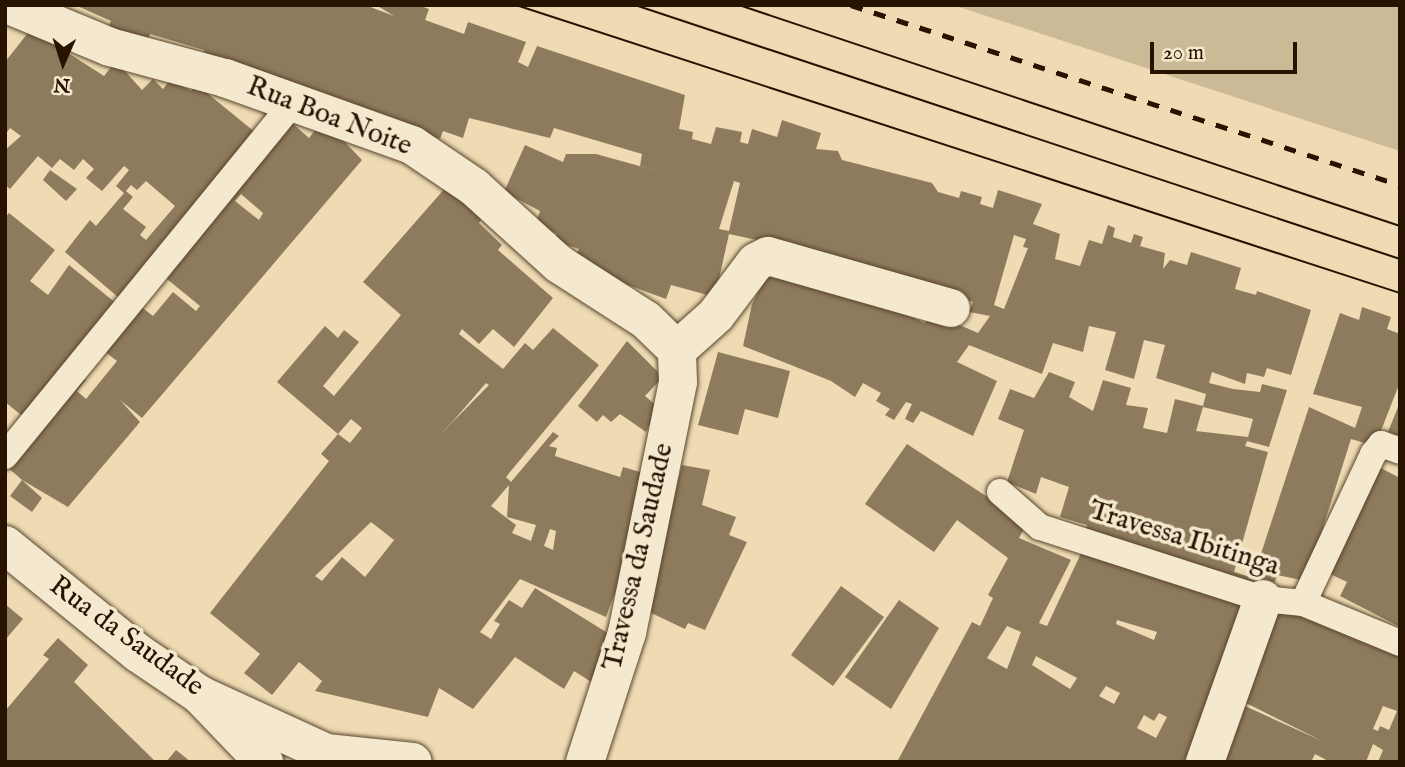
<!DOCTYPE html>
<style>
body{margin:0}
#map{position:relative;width:1405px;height:767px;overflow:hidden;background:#eedbb3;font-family:"IM FELL English",serif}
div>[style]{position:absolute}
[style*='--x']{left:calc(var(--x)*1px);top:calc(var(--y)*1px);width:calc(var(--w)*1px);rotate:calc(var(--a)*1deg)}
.green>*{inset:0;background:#ccb995}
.building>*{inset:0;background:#8e7b5d}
.roads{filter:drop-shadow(0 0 2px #59452d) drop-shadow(0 0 2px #59452d)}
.service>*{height:26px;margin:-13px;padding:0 13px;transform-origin:13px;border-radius:13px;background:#f4e8ce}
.minor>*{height:38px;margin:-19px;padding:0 19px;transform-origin:19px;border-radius:19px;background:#f4e8ce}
.secondary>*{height:38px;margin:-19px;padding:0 19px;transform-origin:19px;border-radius:19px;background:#f4e8ce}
.tram>*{height:2px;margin:-1px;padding:0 1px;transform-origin:1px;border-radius:1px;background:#271300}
.rail>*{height:5px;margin-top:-2.5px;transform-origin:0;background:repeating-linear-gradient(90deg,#271300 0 12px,transparent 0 24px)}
span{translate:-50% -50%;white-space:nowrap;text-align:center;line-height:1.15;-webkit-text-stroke:7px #f4e8ce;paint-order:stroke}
.street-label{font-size:28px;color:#271300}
.frame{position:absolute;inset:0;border:7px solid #271300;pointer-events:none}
.north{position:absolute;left:28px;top:28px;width:70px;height:70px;-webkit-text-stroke:5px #f4e8ce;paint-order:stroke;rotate:183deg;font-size:19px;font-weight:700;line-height:28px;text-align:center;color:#271300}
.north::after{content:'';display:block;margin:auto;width:24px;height:32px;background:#271300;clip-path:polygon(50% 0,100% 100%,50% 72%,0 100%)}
.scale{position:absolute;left:1150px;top:42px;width:147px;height:32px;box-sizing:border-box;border:4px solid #271300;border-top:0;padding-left:9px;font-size:21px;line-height:24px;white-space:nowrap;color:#271300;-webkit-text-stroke:5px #f4e8ce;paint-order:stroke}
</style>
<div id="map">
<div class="green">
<i style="clip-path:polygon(953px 5px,1400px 5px,1400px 151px,1369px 141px)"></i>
</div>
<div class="building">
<i style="clip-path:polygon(evenodd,75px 5px,365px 5px,394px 16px,376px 5px,418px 5px,429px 9px,425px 20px,464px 34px,468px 22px,526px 42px,518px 62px,528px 67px,537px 46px,685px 95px,679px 129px,693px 132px,692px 139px,711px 144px,716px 127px,742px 132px,740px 142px,748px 144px,752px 129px,777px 137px,782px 120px,821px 133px,816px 149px,838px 151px,842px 160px,932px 183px,938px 192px,959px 198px,961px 191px,982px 197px,980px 204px,993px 208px,998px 190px,1042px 204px,1033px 224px,1060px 234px,1055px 259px,1080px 266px,1089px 240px,1102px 244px,1108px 225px,1115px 228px,1113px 237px,1131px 243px,1134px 234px,1143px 237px,1140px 246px,1165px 253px,1163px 269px,1170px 260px,1187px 265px,1191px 252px,1241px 268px,1235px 289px,1256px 295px,1257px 291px,1311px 310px,1291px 375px,1267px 368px,1264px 377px,1247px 373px,1245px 384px,1212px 372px,1209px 383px,1233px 389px,1260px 392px,1262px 384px,1287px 390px,1269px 447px,1247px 441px,1245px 446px,1268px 452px,1234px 572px,1253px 578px,1309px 407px,1355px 428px,1362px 407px,1313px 394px,1340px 313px,1359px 320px,1362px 307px,1391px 317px,1387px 329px,1400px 334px,1400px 382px,1375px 446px,1351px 439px,1306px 581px,1277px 575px,1273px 588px,1085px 533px,1087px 525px,1060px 517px,1069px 487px,1041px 477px,1036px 494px,1007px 482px,1024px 430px,998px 419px,1010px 389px,1034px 398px,1049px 372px,1075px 382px,1069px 397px,1093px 411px,1103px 380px,1131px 388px,1126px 405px,1148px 408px,1143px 428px,1167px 433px,1175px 399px,1203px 406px,1206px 394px,1156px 378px,1165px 345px,1144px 340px,1134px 379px,1105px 370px,1116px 332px,1089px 326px,1083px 352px,1053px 343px,1042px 374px,969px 345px,957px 362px,997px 381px,973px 436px,921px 411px,913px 423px,905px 419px,912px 404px,906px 402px,894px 420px,885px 415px,890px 409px,876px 401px,881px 393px,863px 383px,855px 397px,831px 381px,743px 346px,752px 304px,776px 258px,925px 323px,932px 313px,978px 333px,990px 316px,969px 312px,973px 302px,787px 241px,785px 246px,729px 234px,715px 297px,671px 285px,666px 299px,593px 272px,575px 257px,579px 249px,555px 241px,557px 234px,536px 223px,540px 211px,504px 192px,525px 145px,563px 162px,566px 154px,596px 154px,661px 172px,640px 166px,642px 154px,554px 128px,550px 138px,469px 118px,463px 138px,443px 131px,440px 139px,205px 55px,204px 50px,150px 34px,145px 47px,106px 32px,111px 21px,75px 5px,734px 181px,740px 183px,729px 231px,719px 229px,734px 181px,75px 5px,1014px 235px,1026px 239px,1023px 247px,1028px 248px,1004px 309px,994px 305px,1014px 235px,75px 5px,1203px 407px,1253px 419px,1248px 437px,1196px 431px,1203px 407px)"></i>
<i style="clip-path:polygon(evenodd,31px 29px,104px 76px,116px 61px,142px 90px,153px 79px,163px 89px,171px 79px,191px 91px,196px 84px,262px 138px,125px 303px,65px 252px,90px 220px,96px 226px,124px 193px,116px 186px,129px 170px,124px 166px,102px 191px,86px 178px,94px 169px,83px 159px,74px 170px,60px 159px,52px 168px,38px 156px,10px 189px,5px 185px,5px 150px,21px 136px,10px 128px,5px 135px,5px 62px,31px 29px,146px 181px,175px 206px,146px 240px,140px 235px,146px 227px,123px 209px,133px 197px,126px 191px,131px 185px,137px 190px,146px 181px)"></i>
<i style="clip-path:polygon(evenodd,292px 123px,309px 138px,316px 129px,340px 137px,362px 160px,142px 418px,120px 400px,140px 422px,68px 507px,22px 480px,5px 465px,30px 422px,5px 402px,5px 218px,9px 213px,55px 250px,30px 281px,48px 295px,69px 265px,122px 308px,73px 369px,86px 380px,77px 391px,86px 399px,117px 361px,96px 345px,131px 299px,153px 316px,173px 292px,196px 311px,200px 306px,162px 275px,292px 123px,241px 194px,263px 213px,259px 220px,235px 201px,241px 194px)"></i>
<i style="clip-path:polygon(50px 170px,77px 189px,66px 201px,43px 180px)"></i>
<i style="clip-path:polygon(evenodd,446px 187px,483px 217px,479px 223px,502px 245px,498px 250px,553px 298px,514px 347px,493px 329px,479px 344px,462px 329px,459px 334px,503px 369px,525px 343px,533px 350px,553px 328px,599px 365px,506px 477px,511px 482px,553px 432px,559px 436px,549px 446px,557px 448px,555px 456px,620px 477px,623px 467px,647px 474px,631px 549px,606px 617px,520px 579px,480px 632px,491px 639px,500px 624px,494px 621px,509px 600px,522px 608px,535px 588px,619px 640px,593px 683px,574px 671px,564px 689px,515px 657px,473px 709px,439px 688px,428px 717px,315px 691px,322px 681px,299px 662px,272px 695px,244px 673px,260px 654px,210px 613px,329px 461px,321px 454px,338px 434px,350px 443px,362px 428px,351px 419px,338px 434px,277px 382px,325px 326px,338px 338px,344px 330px,359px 342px,323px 386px,334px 396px,401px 315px,363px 282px,446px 187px,486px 383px,489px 385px,437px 438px,454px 420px,486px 383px,446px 187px,509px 485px,507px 517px,536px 525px,531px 541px,512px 533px,516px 525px,491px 506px,509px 485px,446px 187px,424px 502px,365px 577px,342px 557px,322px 581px,315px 576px,371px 522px,394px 540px,424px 502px,446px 187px,550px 529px,556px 531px,553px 550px,544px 546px,550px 529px)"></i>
<i style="clip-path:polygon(627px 341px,663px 377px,645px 396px,658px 407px,646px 432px,620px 414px,611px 422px,603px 415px,597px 422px,578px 406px)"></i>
<i style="clip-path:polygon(718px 352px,790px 371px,778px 418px,745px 409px,738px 435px,698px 425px)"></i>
<i style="clip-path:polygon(1400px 402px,1400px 436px,1388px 432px)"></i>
<i style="clip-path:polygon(evenodd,907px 444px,1027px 523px,1019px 538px,1071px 560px,1039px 623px,1047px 626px,1083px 549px,1254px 606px,1205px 762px,897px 762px,972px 622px,980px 626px,993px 598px,988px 595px,1008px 558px,957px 520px,934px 552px,865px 504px,907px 444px,1117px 620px,1157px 632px,1154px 640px,1116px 624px,1117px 620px,907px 444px,1007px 626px,1021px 632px,1007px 669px,987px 658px,1007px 626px,907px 444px,1036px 656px,1077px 678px,1070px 689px,1032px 665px,1036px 656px,907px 444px,1106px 686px,1120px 693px,1114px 704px,1099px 696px,1106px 686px,907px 444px,1159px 713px,1167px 717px,1156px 738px,1137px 728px,1144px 715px,1154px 721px,1159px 713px)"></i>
<i style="clip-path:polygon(682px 465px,710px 470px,702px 505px,736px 517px,729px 535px,747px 542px,705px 630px,688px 623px,685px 629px,647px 611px)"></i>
<i style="clip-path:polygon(1375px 465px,1400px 478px,1400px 627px,1340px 596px,1347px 582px,1324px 571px)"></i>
<i style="clip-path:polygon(22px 480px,42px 498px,32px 512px,10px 496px)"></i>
<i style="clip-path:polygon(841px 586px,884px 617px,833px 686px,791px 655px)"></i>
<i style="clip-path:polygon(899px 600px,939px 628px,891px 709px,845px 677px)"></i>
<i style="clip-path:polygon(evenodd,1269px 601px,1400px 648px,1400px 762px,1378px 762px,1383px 750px,1373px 744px,1366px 762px,1330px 762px,1315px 754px,1311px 762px,1212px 762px,1236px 702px,1322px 741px,1230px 695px,1269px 601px,1383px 706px,1397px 711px,1389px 730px,1380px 726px,1378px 731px,1373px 729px,1383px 706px)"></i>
<i style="clip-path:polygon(5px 604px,23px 619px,5px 640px)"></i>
<i style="clip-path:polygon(58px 638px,88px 665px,74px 682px,156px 762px,5px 762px,5px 711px,49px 659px,43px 655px)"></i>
<i style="clip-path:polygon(176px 750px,191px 762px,166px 762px)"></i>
</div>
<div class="roads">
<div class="service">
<i style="--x:5;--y:456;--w:456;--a:-50.8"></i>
<i style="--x:1000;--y:492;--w:53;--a:41.2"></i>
<i style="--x:1040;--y:527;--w:234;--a:17.9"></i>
<i style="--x:1263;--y:599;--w:40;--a:5.7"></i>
<i style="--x:1303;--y:603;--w:105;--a:22.4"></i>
<i style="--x:1303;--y:603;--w:165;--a:-64.8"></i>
<i style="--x:1373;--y:454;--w:13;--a:-51"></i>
<i style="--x:1381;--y:444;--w:20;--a:20"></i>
</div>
<div class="minor">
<i style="--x:9;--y:5;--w:109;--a:22.6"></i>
<i style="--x:110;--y:47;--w:119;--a:15.1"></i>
<i style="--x:225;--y:78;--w:199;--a:19.7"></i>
<i style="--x:412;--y:145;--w:75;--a:34.1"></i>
<i style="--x:474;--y:187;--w:115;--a:42.2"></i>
<i style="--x:559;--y:264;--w:103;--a:32.8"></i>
<i style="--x:646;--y:320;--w:43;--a:44.1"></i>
<i style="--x:677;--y:350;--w:52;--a:-41.9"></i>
<i style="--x:716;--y:315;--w:66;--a:-53"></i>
<i style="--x:756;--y:262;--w:13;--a:-27"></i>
<i style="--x:768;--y:256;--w:190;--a:15.9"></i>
<i style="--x:200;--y:695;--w:93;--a:46.3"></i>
<i style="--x:585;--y:762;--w:136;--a:-72"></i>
<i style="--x:627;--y:633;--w:256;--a:-78.5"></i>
<i style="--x:678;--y:382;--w:32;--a:-92"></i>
<i style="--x:1205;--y:762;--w:173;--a:-70.4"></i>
</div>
<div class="secondary">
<i style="--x:5;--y:545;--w:171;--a:39.1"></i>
<i style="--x:138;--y:653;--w:75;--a:34.1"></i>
<i style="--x:200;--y:695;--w:139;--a:24.7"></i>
<i style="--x:326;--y:753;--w:87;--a:5.9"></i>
</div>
</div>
<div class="tram">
<i style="--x:516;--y:5;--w:930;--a:18.05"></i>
<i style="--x:635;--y:5;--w:806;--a:18.37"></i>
<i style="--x:739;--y:5;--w:697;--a:18.49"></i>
</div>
<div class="rail">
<i style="--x:851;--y:5;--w:578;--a:18.15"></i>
</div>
<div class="street-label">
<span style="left:329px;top:117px;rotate:21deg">Rua Boa Noite</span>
<span style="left:1184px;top:539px;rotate:17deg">Travessa Ibitinga</span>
<span style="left:639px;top:557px;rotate:-77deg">Travessa da Saudade</span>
<span style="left:126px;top:637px;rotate:36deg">Rua da Saudade</span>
</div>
<div class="frame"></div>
<div class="north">N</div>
<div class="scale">20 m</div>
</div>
